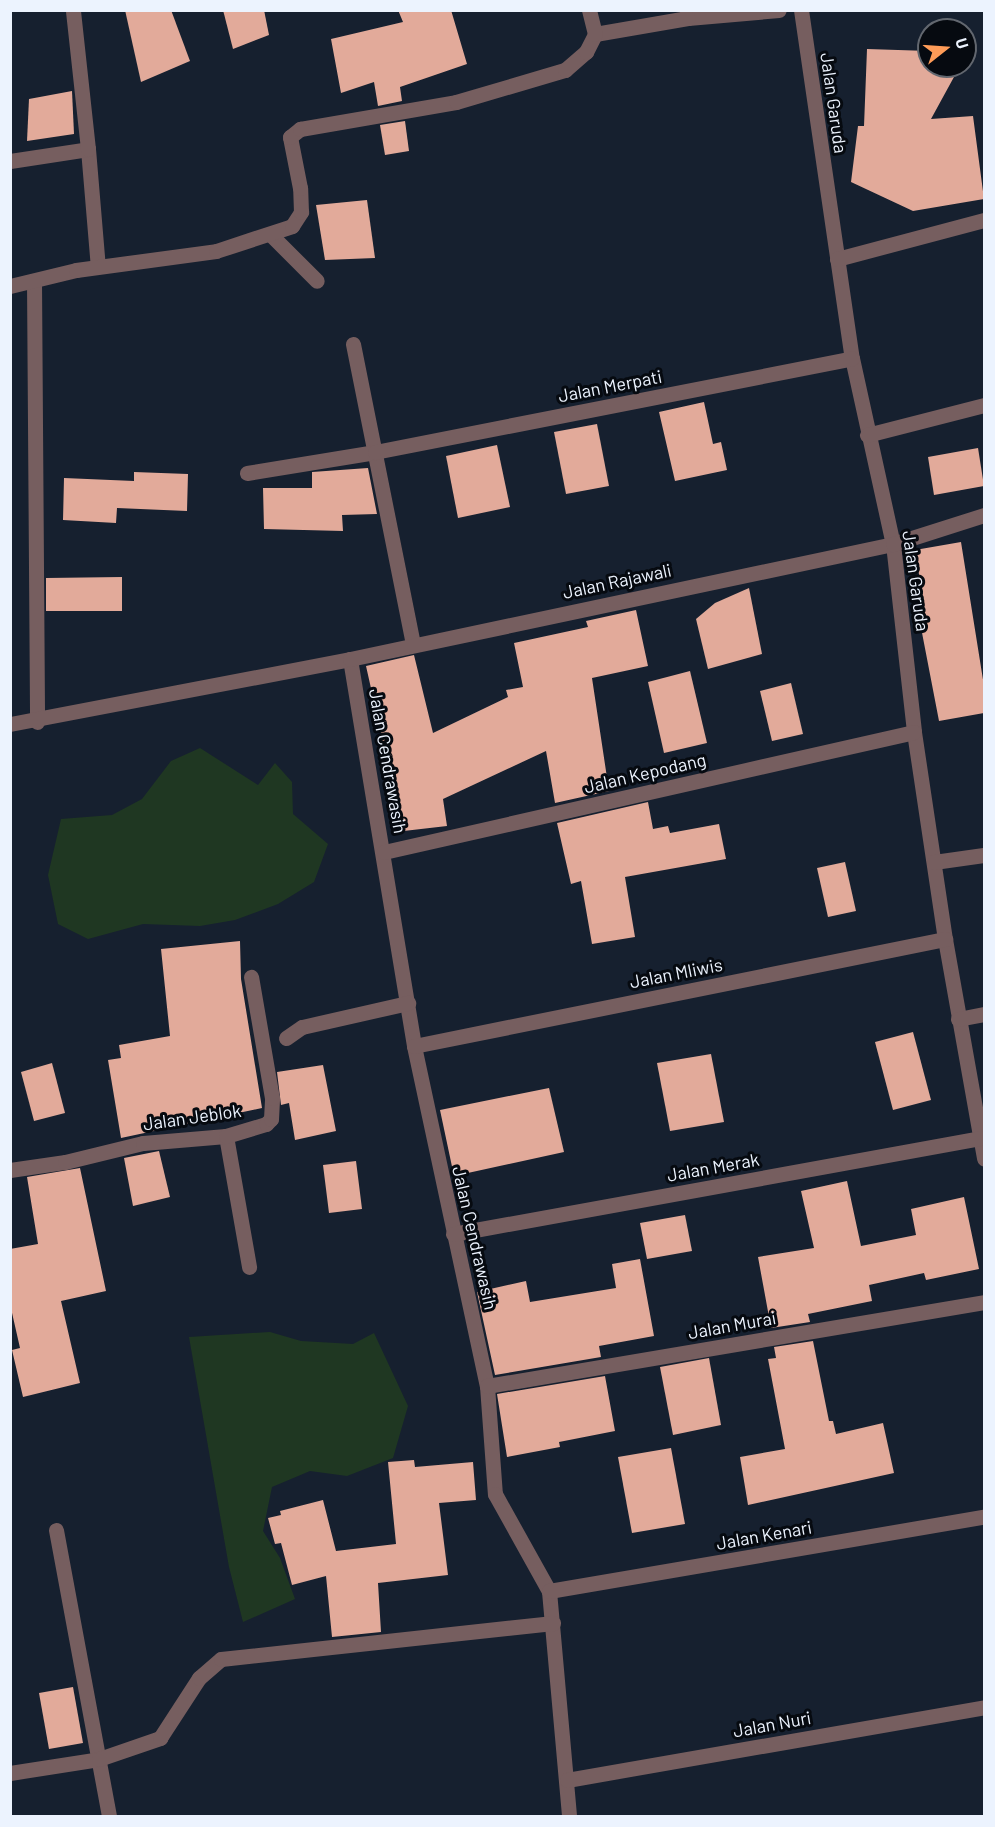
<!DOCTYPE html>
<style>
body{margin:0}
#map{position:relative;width:995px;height:1827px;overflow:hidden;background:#16202f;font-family:Barlow,sans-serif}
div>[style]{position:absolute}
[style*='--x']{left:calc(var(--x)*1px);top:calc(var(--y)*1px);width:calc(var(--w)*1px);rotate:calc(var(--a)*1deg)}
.green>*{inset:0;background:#1f3722}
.building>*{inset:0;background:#e2aa9a}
.minor>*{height:15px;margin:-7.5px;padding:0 7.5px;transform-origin:7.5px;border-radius:7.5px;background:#765e5f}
span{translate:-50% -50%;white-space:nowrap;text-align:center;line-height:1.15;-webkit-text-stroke:6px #060a10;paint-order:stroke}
.street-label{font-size:18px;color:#ecf3fe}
.frame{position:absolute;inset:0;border:12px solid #ecf3fe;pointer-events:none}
.north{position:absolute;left:917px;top:18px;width:60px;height:60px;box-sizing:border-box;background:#060a10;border:2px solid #62676f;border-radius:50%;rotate:73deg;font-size:16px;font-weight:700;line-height:24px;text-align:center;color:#ecf3fe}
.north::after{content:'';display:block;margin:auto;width:21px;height:27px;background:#fe9c58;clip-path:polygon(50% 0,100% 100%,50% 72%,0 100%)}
</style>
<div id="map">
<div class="green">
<i style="clip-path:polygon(200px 748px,258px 785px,275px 763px,292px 782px,293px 814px,328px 844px,314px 882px,278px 904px,235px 920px,200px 926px,143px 924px,88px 939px,58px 924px,48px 875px,61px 819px,112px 815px,142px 799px,171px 761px)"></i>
<i style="clip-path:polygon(270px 1332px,301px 1341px,353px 1344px,374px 1333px,408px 1406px,393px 1458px,347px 1476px,310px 1471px,272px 1487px,263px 1531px,280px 1558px,295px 1599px,243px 1622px,229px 1567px,189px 1337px)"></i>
</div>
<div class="building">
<i style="clip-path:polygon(125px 10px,171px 10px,190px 61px,141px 82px)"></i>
<i style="clip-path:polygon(223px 10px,264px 10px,269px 35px,233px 49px)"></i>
<i style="clip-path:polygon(398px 10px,451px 10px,467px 64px,400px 87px,402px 101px,378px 106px,374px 82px,341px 93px,331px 39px,403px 22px)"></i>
<i style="clip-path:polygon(867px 49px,929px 51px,929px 66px,960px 66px,931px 119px,973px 116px,984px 199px,913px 211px,851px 182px,858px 126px,864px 126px)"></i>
<i style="clip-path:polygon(72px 91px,74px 134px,27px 141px,29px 99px)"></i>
<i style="clip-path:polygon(405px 121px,409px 151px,385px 155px,380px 125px)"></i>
<i style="clip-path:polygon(367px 200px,375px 258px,325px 260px,316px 205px)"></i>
<i style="clip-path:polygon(704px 402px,713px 444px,721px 442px,727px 470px,675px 481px,659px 412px)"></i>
<i style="clip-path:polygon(597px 424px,609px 486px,566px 494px,554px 432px)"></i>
<i style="clip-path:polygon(497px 445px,510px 507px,458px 518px,446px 456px)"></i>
<i style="clip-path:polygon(978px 448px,984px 486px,934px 495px,928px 457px)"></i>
<i style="clip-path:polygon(368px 468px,377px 514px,342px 515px,343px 531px,264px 529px,263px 488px,312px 488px,312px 472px)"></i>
<i style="clip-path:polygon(134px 472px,188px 474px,187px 511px,117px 508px,116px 523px,63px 520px,64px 478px,134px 481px)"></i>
<i style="clip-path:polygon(961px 542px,984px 686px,984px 713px,939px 721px,918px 612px,925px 611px,915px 550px)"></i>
<i style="clip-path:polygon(122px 577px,122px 611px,46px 611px,46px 578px)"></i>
<i style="clip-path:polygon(749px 588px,762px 654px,708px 669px,696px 619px,715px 603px)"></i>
<i style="clip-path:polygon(636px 610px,648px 666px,592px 678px,609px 791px,555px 803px,546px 751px,443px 799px,447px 826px,395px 832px,381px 733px,366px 666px,414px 655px,433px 733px,508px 697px,506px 690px,523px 687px,514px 643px,588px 627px,586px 621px)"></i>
<i style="clip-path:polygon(690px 671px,707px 743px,664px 753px,648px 682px)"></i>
<i style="clip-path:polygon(791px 683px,803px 734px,772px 741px,760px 691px)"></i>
<i style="clip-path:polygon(648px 802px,653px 829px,668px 826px,670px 833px,719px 824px,726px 859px,625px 877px,635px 937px,592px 944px,581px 881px,571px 884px,557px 823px)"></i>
<i style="clip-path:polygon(845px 862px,856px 911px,828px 917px,817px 868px)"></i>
<i style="clip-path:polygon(240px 941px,241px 979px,262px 1108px,121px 1138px,108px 1060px,121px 1058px,119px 1045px,170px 1036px,161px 949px)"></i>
<i style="clip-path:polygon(913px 1032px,931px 1100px,893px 1110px,875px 1042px)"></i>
<i style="clip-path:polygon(711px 1054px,724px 1122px,670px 1131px,657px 1063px)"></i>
<i style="clip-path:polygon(52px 1063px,65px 1113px,34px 1121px,21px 1072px)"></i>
<i style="clip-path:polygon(323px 1065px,336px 1131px,295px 1140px,289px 1103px,281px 1105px,277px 1072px)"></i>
<i style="clip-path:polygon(549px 1088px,564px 1152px,454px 1176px,440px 1110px)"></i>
<i style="clip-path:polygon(159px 1151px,170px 1197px,133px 1206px,124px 1158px)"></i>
<i style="clip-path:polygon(356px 1161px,362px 1209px,329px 1213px,323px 1165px)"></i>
<i style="clip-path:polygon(80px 1168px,106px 1291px,61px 1301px,80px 1383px,23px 1397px,12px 1350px,20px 1348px,10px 1304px,10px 1249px,38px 1244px,27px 1177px)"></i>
<i style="clip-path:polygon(847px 1181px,861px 1246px,916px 1235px,911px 1209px,964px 1197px,979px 1269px,926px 1280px,924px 1273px,869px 1285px,872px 1301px,808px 1314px,810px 1322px,771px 1328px,758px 1257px,814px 1248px,801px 1191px)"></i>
<i style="clip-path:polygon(685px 1215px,692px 1251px,647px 1259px,640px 1223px)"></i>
<i style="clip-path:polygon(640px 1259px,654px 1336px,599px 1346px,601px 1357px,495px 1375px,477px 1292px,526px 1281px,530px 1302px,616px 1288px,612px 1264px)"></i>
<i style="clip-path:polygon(813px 1341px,829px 1421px,833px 1421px,836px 1434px,883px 1423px,894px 1473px,748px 1505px,740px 1457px,785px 1449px,768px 1359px,776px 1358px,774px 1347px)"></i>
<i style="clip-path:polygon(709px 1358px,721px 1425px,673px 1435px,660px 1367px)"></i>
<i style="clip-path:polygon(605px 1376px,615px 1431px,559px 1442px,560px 1447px,507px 1457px,497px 1394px)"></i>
<i style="clip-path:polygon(671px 1448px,685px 1524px,632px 1533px,618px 1457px)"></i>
<i style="clip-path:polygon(414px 1460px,415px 1467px,473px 1462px,476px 1500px,439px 1503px,448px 1575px,378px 1583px,381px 1632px,332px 1637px,326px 1576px,292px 1585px,281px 1543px,275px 1544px,268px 1518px,281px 1515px,280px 1511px,323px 1500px,336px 1551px,396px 1544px,388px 1462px)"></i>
<i style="clip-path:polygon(73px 1687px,83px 1743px,49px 1749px,39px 1693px)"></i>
</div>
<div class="minor">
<i style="--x:687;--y:10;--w:8;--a:83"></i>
<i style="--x:688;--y:18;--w:91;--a:-5"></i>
<i style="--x:801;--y:10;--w:352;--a:81.7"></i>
<i style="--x:852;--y:358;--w:190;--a:77.6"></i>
<i style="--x:893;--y:544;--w:189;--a:83.6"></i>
<i style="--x:914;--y:732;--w:209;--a:81.5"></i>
<i style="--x:945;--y:939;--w:223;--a:79.9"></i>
<i style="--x:595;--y:34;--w:94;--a:-9.8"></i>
<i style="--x:88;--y:149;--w:118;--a:85.2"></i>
<i style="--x:10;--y:161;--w:79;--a:-8.7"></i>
<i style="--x:88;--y:149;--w:140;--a:-96.2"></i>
<i style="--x:270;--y:234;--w:66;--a:45"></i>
<i style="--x:837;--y:259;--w:152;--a:-14.9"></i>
<i style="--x:34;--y:281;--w:441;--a:89.6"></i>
<i style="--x:10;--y:286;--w:68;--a:-13.6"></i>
<i style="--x:76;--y:270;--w:141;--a:-7.7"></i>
<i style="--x:216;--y:251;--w:80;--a:-18.2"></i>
<i style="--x:292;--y:226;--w:17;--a:-57"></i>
<i style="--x:301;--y:212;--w:24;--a:-92"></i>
<i style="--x:300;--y:188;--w:52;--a:-101.1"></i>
<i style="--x:290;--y:137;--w:13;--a:-39"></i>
<i style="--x:300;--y:129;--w:158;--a:-9.8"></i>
<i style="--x:456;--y:102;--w:114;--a:-16.4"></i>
<i style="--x:565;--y:70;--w:28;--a:-41"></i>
<i style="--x:586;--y:52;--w:20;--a:-63"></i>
<i style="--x:595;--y:34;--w:25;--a:-104"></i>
<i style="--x:353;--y:344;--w:305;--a:78.7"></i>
<i style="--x:867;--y:435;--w:121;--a:-14.4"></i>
<i style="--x:247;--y:473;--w:130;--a:-9.3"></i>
<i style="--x:375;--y:452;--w:486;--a:-11.1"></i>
<i style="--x:350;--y:659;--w:392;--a:80.6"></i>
<i style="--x:414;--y:1046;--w:348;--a:77.9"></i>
<i style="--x:487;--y:1386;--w:108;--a:85.8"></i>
<i style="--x:495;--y:1494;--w:111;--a:60.9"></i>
<i style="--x:549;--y:1591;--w:226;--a:84.9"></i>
<i style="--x:10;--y:724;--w:346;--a:-10.8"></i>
<i style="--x:350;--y:659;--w:555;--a:-11.96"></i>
<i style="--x:893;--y:544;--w:96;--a:-17.7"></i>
<i style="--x:384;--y:852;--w:543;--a:-12.76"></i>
<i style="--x:934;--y:862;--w:50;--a:-8"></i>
<i style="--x:958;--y:1019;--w:26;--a:-11"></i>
<i style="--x:286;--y:1038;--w:19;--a:-35"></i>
<i style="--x:302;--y:1027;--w:109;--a:-12.8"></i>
<i style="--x:414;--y:1046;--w:542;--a:-11.39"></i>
<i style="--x:226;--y:1136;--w:133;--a:80"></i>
<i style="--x:10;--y:1170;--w:56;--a:-8.3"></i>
<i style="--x:65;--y:1162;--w:80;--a:-13.7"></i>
<i style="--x:143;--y:1143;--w:83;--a:-4.8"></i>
<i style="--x:226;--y:1136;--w:42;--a:-16.7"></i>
<i style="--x:266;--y:1124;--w:7;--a:-45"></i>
<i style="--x:271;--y:1119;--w:21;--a:-87"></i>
<i style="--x:272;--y:1098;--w:123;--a:-99.8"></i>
<i style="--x:453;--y:1234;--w:537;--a:-10.3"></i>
<i style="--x:487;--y:1386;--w:504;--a:-9.59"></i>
<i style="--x:56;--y:1530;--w:291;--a:79.5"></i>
<i style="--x:549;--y:1591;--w:441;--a:-9.7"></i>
<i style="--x:10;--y:1773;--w:90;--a:-8.9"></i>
<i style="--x:99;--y:1759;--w:65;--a:-19"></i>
<i style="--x:160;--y:1738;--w:72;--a:-57"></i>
<i style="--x:199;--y:1678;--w:29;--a:-41"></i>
<i style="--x:221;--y:1659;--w:334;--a:-6.2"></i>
<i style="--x:567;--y:1780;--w:423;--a:-9.9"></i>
</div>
<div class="street-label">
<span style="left:834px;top:103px;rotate:82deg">Jalan Garuda</span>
<span style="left:610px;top:386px;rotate:-11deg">Jalan Merpati</span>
<span style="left:617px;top:581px;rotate:-12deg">Jalan Rajawali</span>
<span style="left:916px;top:581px;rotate:82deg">Jalan Garuda</span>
<span style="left:388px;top:761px;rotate:80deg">Jalan Cendrawasih</span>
<span style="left:645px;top:773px;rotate:-13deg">Jalan Kepodang</span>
<span style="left:676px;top:973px;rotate:-11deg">Jalan Mliwis</span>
<span style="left:192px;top:1117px;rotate:-8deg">Jalan Jeblok</span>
<span style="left:713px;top:1167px;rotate:-10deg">Jalan Merak</span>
<span style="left:475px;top:1238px;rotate:77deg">Jalan Cendrawasih</span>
<span style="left:732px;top:1325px;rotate:-10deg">Jalan Murai</span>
<span style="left:764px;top:1535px;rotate:-10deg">Jalan Kenari</span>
<span style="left:772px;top:1724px;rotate:-10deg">Jalan Nuri</span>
</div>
<div class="frame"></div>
<div class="north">U</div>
</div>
